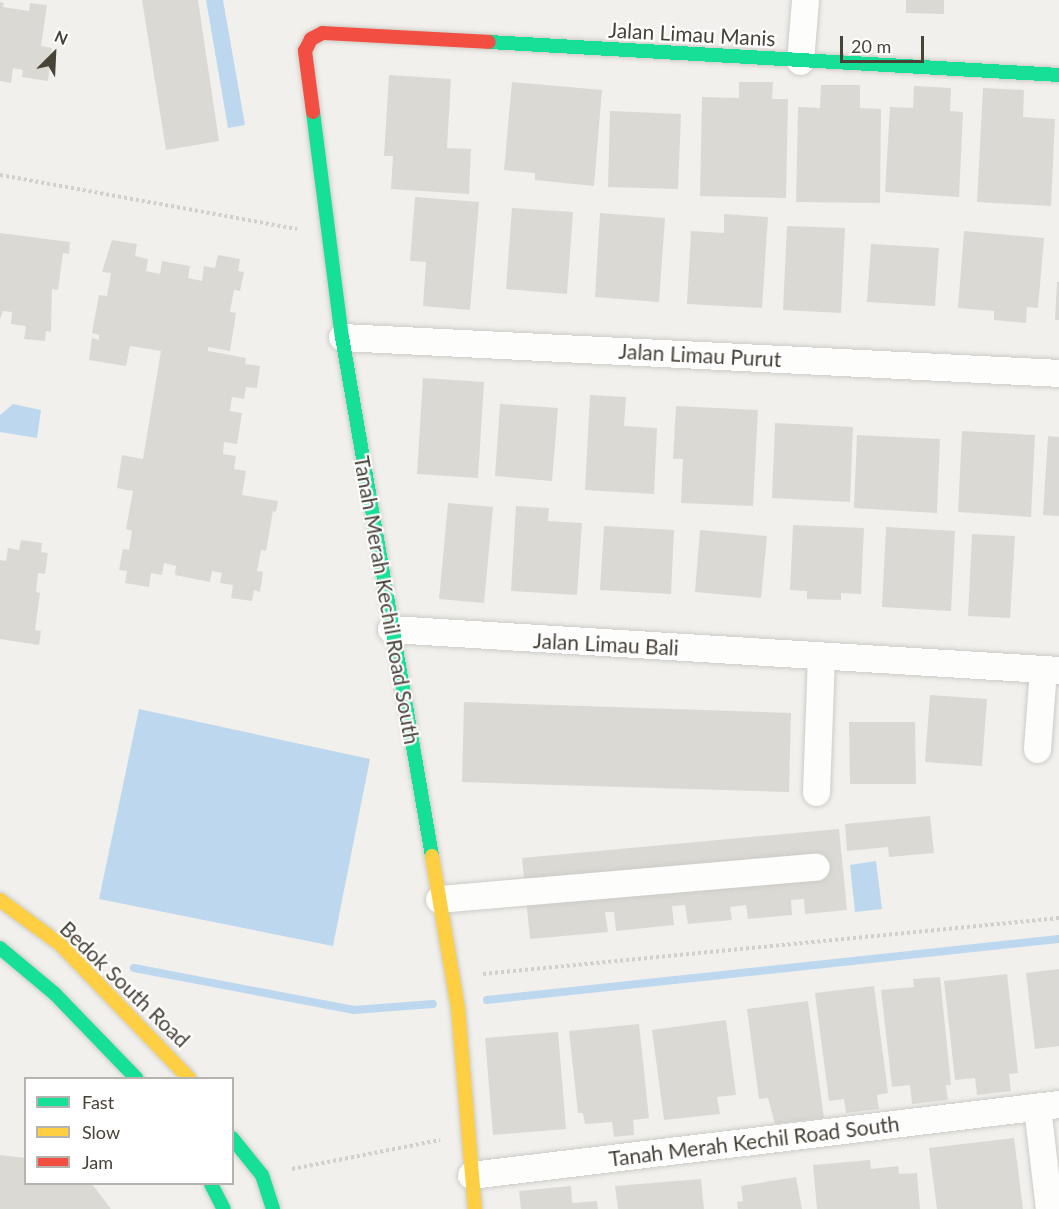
<!DOCTYPE html>
<style>
body{margin:0}
#map{position:relative;width:1059px;height:1209px;overflow:hidden;background:#f1f0ec;font-family:Lato,sans-serif}
div>[style]{position:absolute}
[style*='--x']{left:calc(var(--x)*1px);top:calc(var(--y)*1px);width:calc(var(--w)*1px);rotate:calc(var(--a)*1deg)}
.water>*{inset:0;background:#bdd8ee}
.stream>*{height:8px;margin:-4px;padding:0 4px;transform-origin:4px;border-radius:4px;background:#bdd8ee}
.building>*{inset:0;background:#dbd9d4}
.path>*{height:4px;margin-top:-2px;transform-origin:0;background:repeating-linear-gradient(90deg,#d1d0cb 0 3px,transparent 0 6px)}
.roads{filter:drop-shadow(0 0 2px #cdcbc7) drop-shadow(0 0 2px #cdcbc7)}
.street>*{height:27px;margin:-13.5px;padding:0 13.5px;transform-origin:13.5px;border-radius:13.5px;background:#fdfdfc}
.fast>*{height:14px;margin:-7px;padding:0 7px;transform-origin:7px;border-radius:7px;background:#16e098}
.slow>*{height:14px;margin:-7px;padding:0 7px;transform-origin:7px;border-radius:7px;background:#ffcf43}
.jam>*{height:14px;margin:-7px;padding:0 7px;transform-origin:7px;border-radius:7px;background:#f24e42}
span{translate:-50% -50%;white-space:nowrap;text-align:center;line-height:1.15;-webkit-text-stroke:4.5px #fff;paint-order:stroke}
.street-label{font-size:21px;color:#484237}
.legend{position:absolute;left:24px;top:1077px;width:210px;height:108px;box-sizing:border-box;background:#fff;border:2px solid #b6b3af;margin:0;padding:8px 10px;list-style:none;font-size:18px;color:#484237}
.legend li{display:flex;align-items:center;gap:12px;height:30px}
.legend b{width:30px;border:2px solid #b6b3af}
.north{position:absolute;left:24px;top:24px;width:60px;height:60px;-webkit-text-stroke:4px #fff;paint-order:stroke;rotate:24deg;font-size:16px;font-weight:700;line-height:24px;text-align:center;color:#484237}
.north::after{content:'';display:block;margin:auto;width:21px;height:27px;background:#484237;clip-path:polygon(50% 0,100% 100%,50% 72%,0 100%)}
.scale{position:absolute;left:840px;top:36px;width:84px;height:27px;box-sizing:border-box;border:3px solid #484237;border-top:0;padding-left:8px;font-size:18px;line-height:21px;white-space:nowrap;color:#484237;-webkit-text-stroke:4px #fff;paint-order:stroke}
</style>
<div id="map">
<div class="water">
<i style="clip-path:polygon(206px 0,223px 0,245px 125px,228px 128px)"></i>
<i style="clip-path:polygon(13px 404px,41px 410px,37px 438px,0 432px,0 415px)"></i>
<i style="clip-path:polygon(139px 709px,370px 759px,333px 946px,99px 899px)"></i>
<i style="clip-path:polygon(876px 861px,882px 909px,855px 912px,850px 865px)"></i>
</div>
<div class="stream">
<i style="--x:134;--y:968;--w:224;--a:10.8"></i>
<i style="--x:354;--y:1010;--w:79;--a:-4.3"></i>
<i style="--x:487;--y:1000;--w:575;--a:-6.09"></i>
</div>
<div class="building">
<i style="clip-path:polygon(142px 0,198px 0,219px 141px,166px 150px)"></i>
<i style="clip-path:polygon(906px 0,944px 0,944px 14px,906px 13px)"></i>
<i style="clip-path:polygon(0 2px,4px 3px,3px 7px,29px 11px,30px 3px,47px 5px,41px 46px,52px 48px,48px 81px,22px 77px,23px 70px,13px 68px,11px 83px,0 81px)"></i>
<i style="clip-path:polygon(389px 75px,451px 79px,447px 148px,471px 149px,469px 194px,391px 189px,393px 156px,384px 156px)"></i>
<i style="clip-path:polygon(512px 82px,602px 90px,594px 186px,535px 180px,535px 173px,504px 170px)"></i>
<i style="clip-path:polygon(739px 82px,773px 82px,772px 99px,788px 99px,786px 198px,700px 196px,702px 97px,739px 98px)"></i>
<i style="clip-path:polygon(821px 85px,860px 85px,860px 108px,881px 109px,880px 203px,796px 202px,798px 107px,820px 108px)"></i>
<i style="clip-path:polygon(914px 86px,951px 88px,950px 111px,963px 112px,959px 197px,885px 192px,890px 107px,913px 108px)"></i>
<i style="clip-path:polygon(983px 88px,1024px 90px,1023px 117px,1055px 119px,1051px 206px,977px 202px)"></i>
<i style="clip-path:polygon(610px 111px,681px 114px,678px 189px,608px 187px)"></i>
<i style="clip-path:polygon(415px 197px,479px 202px,470px 310px,423px 306px,426px 262px,410px 261px)"></i>
<i style="clip-path:polygon(512px 208px,573px 212px,567px 294px,506px 289px)"></i>
<i style="clip-path:polygon(600px 213px,665px 218px,659px 302px,595px 297px)"></i>
<i style="clip-path:polygon(724px 214px,768px 217px,762px 308px,687px 304px,691px 231px,724px 233px)"></i>
<i style="clip-path:polygon(787px 226px,845px 228px,841px 313px,783px 310px)"></i>
<i style="clip-path:polygon(964px 231px,1044px 238px,1038px 308px,1027px 307px,1026px 323px,994px 320px,994px 311px,958px 308px)"></i>
<i style="clip-path:polygon(0 233px,70px 242px,69px 254px,63px 253px,58px 290px,52px 289px,51px 332px,46px 331px,45px 341px,24px 339px,26px 326px,11px 324px,12px 312px,3px 311px,0 319px)"></i>
<i style="clip-path:polygon(112px 240px,137px 244px,135px 256px,148px 259px,146px 271px,160px 274px,162px 261px,190px 266px,188px 278px,202px 281px,204px 266px,215px 268px,218px 255px,240px 259px,238px 271px,244px 272px,240px 291px,234px 290px,230px 312px,236px 313px,230px 351px,208px 347px,208px 351px,246px 358px,245px 364px,260px 366px,257px 388px,246px 387px,244px 399px,232px 397px,230px 411px,242px 413px,237px 444px,224px 442px,223px 454px,236px 456px,234px 469px,246px 471px,242px 495px,278px 501px,276px 512px,273px 511px,266px 551px,261px 550px,257px 571px,263px 572px,260px 592px,254px 590px,252px 601px,231px 598px,233px 585px,220px 583px,222px 573px,212px 571px,210px 582px,175px 575px,176px 566px,164px 563px,162px 575px,151px 573px,149px 587px,125px 583px,127px 571px,119px 570px,123px 549px,129px 550px,132px 531px,126px 529px,133px 491px,117px 488px,122px 455px,143px 459px,161px 351px,130px 346px,126px 366px,89px 360px,92px 338px,99px 340px,99px 335px,92px 333px,99px 295px,107px 296px,111px 273px,102px 272px)"></i>
<i style="clip-path:polygon(871px 244px,939px 248px,935px 306px,867px 302px)"></i>
<i style="clip-path:polygon(1057px 282px,1059px 282px,1059px 320px,1055px 320px)"></i>
<i style="clip-path:polygon(423px 378px,484px 382px,478px 478px,417px 474px)"></i>
<i style="clip-path:polygon(590px 395px,626px 397px,624px 426px,657px 428px,654px 494px,585px 490px)"></i>
<i style="clip-path:polygon(500px 404px,558px 408px,552px 481px,495px 476px)"></i>
<i style="clip-path:polygon(676px 406px,758px 410px,753px 506px,681px 503px,683px 459px,673px 459px)"></i>
<i style="clip-path:polygon(775px 423px,853px 427px,850px 502px,772px 498px)"></i>
<i style="clip-path:polygon(962px 431px,1035px 435px,1031px 517px,958px 512px)"></i>
<i style="clip-path:polygon(857px 435px,940px 439px,937px 513px,854px 508px)"></i>
<i style="clip-path:polygon(1048px 436px,1059px 437px,1059px 516px,1043px 515px)"></i>
<i style="clip-path:polygon(448px 503px,493px 507px,484px 603px,439px 599px)"></i>
<i style="clip-path:polygon(516px 506px,549px 508px,548px 521px,582px 523px,577px 595px,511px 591px)"></i>
<i style="clip-path:polygon(793px 525px,864px 528px,861px 594px,841px 593px,841px 600px,807px 599px,807px 591px,790px 590px)"></i>
<i style="clip-path:polygon(604px 526px,674px 530px,671px 594px,600px 590px)"></i>
<i style="clip-path:polygon(886px 527px,955px 531px,951px 611px,882px 607px)"></i>
<i style="clip-path:polygon(700px 530px,767px 536px,761px 598px,695px 592px)"></i>
<i style="clip-path:polygon(972px 534px,1015px 536px,1010px 618px,968px 616px)"></i>
<i style="clip-path:polygon(21px 540px,42px 543px,41px 552px,48px 553px,45px 574px,38px 573px,36px 592px,40px 593px,35px 630px,41px 631px,39px 645px,0 639px,0 560px,6px 561px,8px 548px,19px 550px)"></i>
<i style="clip-path:polygon(930px 695px,987px 699px,982px 766px,925px 762px)"></i>
<i style="clip-path:polygon(464px 702px,791px 713px,789px 792px,462px 782px)"></i>
<i style="clip-path:polygon(849px 722px,915px 722px,916px 784px,850px 784px)"></i>
<i style="clip-path:polygon(930px 816px,934px 853px,889px 857px,888px 847px,847px 851px,845px 824px)"></i>
<i style="clip-path:polygon(839px 829px,847px 910px,805px 914px,804px 899px,791px 900px,792px 915px,748px 919px,746px 905px,730px 907px,732px 920px,688px 924px,685px 905px,672px 906px,674px 925px,616px 931px,614px 912px,605px 912px,608px 932px,530px 939px,522px 858px)"></i>
<i style="clip-path:polygon(1059px 969px,1059px 1046px,1035px 1049px,1026px 973px)"></i>
<i style="clip-path:polygon(1007px 974px,1018px 1073px,1009px 1074px,1011px 1091px,977px 1095px,975px 1078px,955px 1080px,944px 981px)"></i>
<i style="clip-path:polygon(940px 977px,951px 1085px,946px 1085px,948px 1100px,912px 1104px,910px 1085px,892px 1087px,881px 990px,914px 987px,913px 979px)"></i>
<i style="clip-path:polygon(874px 986px,888px 1093px,877px 1095px,879px 1109px,846px 1113px,844px 1099px,829px 1101px,815px 993px)"></i>
<i style="clip-path:polygon(808px 1001px,824px 1118px,775px 1124px,768px 1098px,759px 1099px,747px 1009px)"></i>
<i style="clip-path:polygon(726px 1020px,736px 1095px,717px 1097px,720px 1114px,664px 1120px,652px 1030px)"></i>
<i style="clip-path:polygon(639px 1024px,649px 1118px,633px 1120px,634px 1135px,614px 1137px,612px 1122px,585px 1124px,583px 1113px,578px 1113px,569px 1031px)"></i>
<i style="clip-path:polygon(558px 1032px,566px 1129px,493px 1135px,485px 1038px)"></i>
<i style="clip-path:polygon(1014px 1138px,1023px 1209px,937px 1209px,929px 1148px)"></i>
<i style="clip-path:polygon(0 1155px,26px 1158px,26px 1184px,92px 1184px,111px 1209px,0 1209px)"></i>
<i style="clip-path:polygon(870px 1160px,871px 1169px,898px 1166px,899px 1174px,917px 1173px,920px 1209px,817px 1209px,813px 1165px)"></i>
<i style="clip-path:polygon(796px 1177px,802px 1209px,738px 1209px,737px 1202px,743px 1201px,741px 1186px)"></i>
<i style="clip-path:polygon(701px 1179px,704px 1209px,618px 1209px,615px 1186px)"></i>
<i style="clip-path:polygon(571px 1186px,572px 1203px,597px 1201px,598px 1209px,521px 1209px,519px 1191px)"></i>
</div>
<div class="path">
<i style="--x:0;--y:175;--w:302;--a:10.3"></i>
<i style="--x:483;--y:974;--w:579;--a:-5.55"></i>
<i style="--x:292;--y:1169;--w:151;--a:-11.1"></i>
</div>
<div class="roads">
<div class="street">
<i style="--x:800;--y:61;--w:61;--a:-85.3"></i>
<i style="--x:342;--y:337;--w:718;--a:2.87"></i>
<i style="--x:391;--y:629;--w:669;--a:3.51"></i>
<i style="--x:1037;--y:749;--w:80;--a:-85.7"></i>
<i style="--x:816;--y:792;--w:136;--a:-87.9"></i>
<i style="--x:439;--y:899;--w:378;--a:-4.9"></i>
<i style="--x:1037;--y:1107;--w:103;--a:83.3"></i>
<i style="--x:471;--y:1175;--w:592;--a:-6.89"></i>
</div>
<div class="fast">
<i style="--x:489;--y:42;--w:571;--a:3.31"></i>
<i style="--x:313;--y:112;--w:227;--a:82.7"></i>
<i style="--x:342;--y:337;--w:527;--a:80.16"></i>
<i style="--x:0;--y:948;--w:72;--a:39.9"></i>
<i style="--x:55;--y:994;--w:117;--a:46"></i>
<i style="--x:232;--y:1138;--w:48;--a:51"></i>
<i style="--x:262;--y:1175;--w:36;--a:72"></i>
<i style="--x:211;--y:1184;--w:28;--a:63"></i>
</div>
<div class="slow">
<i style="--x:432;--y:856;--w:154;--a:80.3"></i>
<i style="--x:458;--y:1008;--w:202;--a:85.2"></i>
<i style="--x:0;--y:900;--w:74;--a:36.3"></i>
<i style="--x:60;--y:944;--w:186;--a:46.1"></i>
</div>
<div class="jam">
<i style="--x:313;--y:112;--w:62;--a:-97.5"></i>
<i style="--x:305;--y:51;--w:13;--a:-63"></i>
<i style="--x:311;--y:39;--w:13;--a:-27"></i>
<i style="--x:323;--y:33;--w:166;--a:3.1"></i>
</div>
</div>
<div class="street-label">
<span style="left:692px;top:34px;rotate:3deg">Jalan Limau Manis</span>
<span style="left:700px;top:355px;rotate:3deg">Jalan Limau Purut</span>
<span style="left:387px;top:600px;rotate:80deg">Tanah Merah Kechil Road South</span>
<span style="left:606px;top:644px;rotate:3deg">Jalan Limau Bali</span>
<span style="left:125px;top:984px;rotate:44deg">Bedok South Road</span>
<span style="left:754px;top:1141px;rotate:-7deg">Tanah Merah Kechil Road South</span>
</div>
<ul class="legend">
<li><b style="height:8px;background:#16e098"></b>Fast</li>
<li><b style="height:8px;background:#ffcf43"></b>Slow</li>
<li><b style="height:8px;background:#f24e42"></b>Jam</li>
</ul>
<div class="north">N</div>
<div class="scale">20 m</div>
</div>
